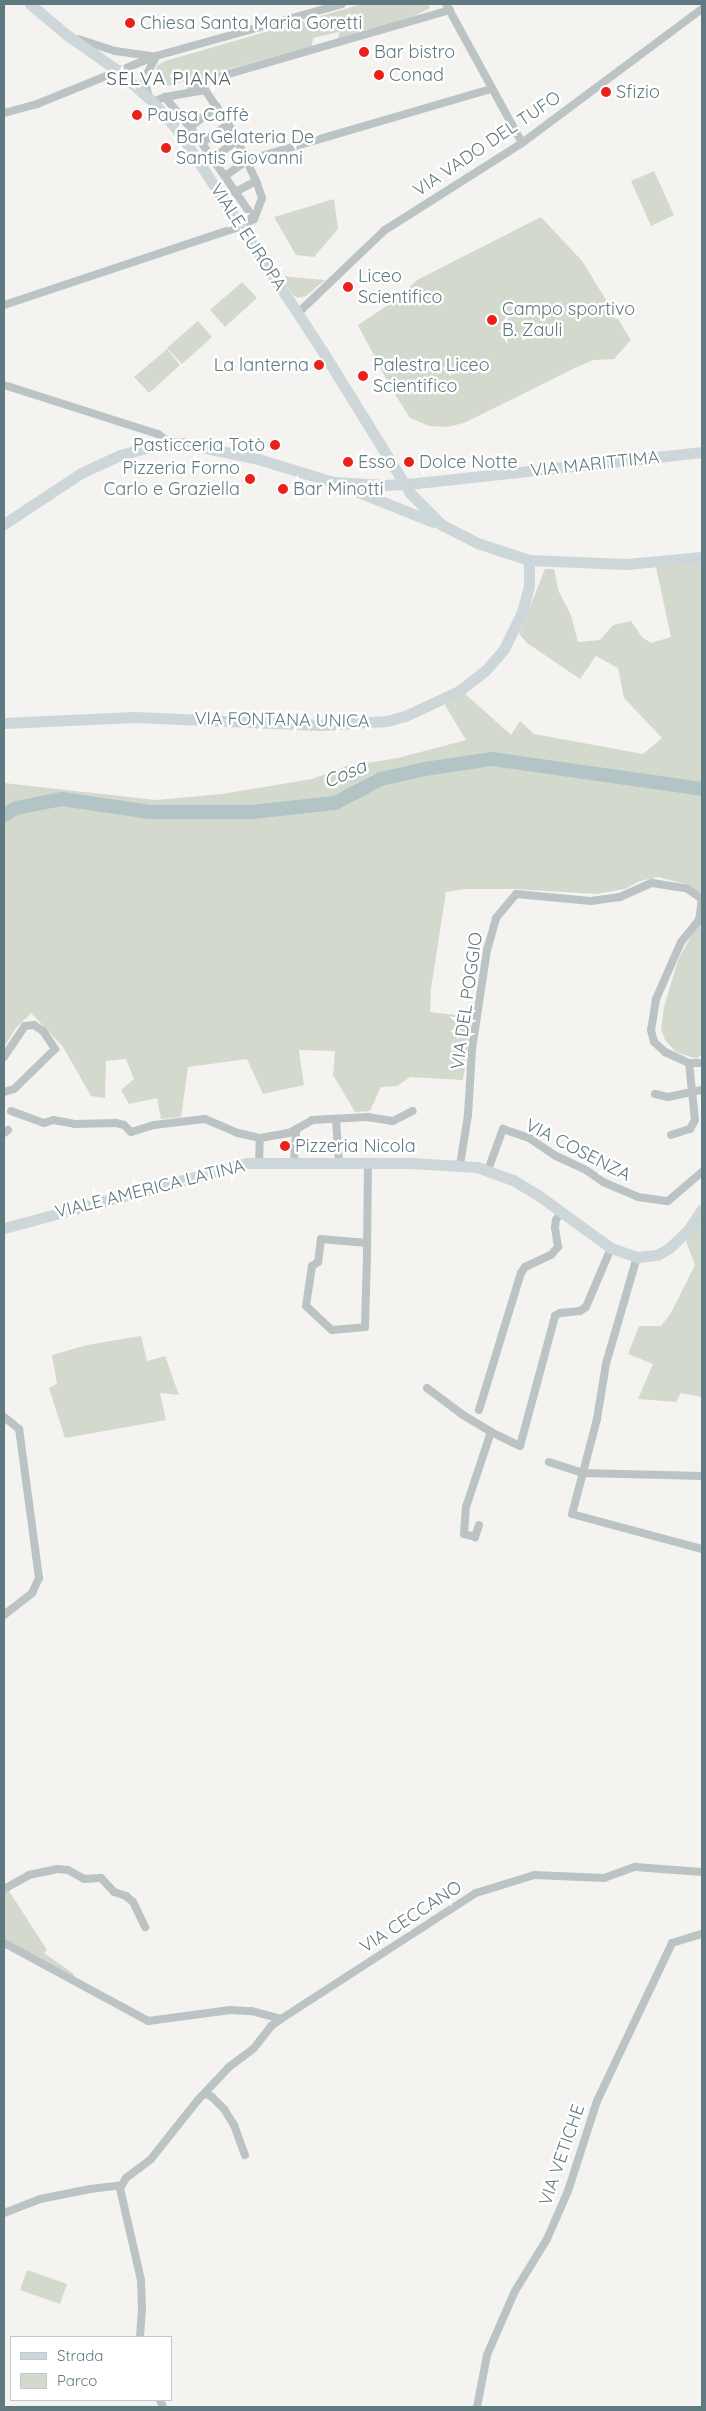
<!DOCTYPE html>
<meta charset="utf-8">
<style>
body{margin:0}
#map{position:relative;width:706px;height:2411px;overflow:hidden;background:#f4f3ef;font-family:Quicksand,sans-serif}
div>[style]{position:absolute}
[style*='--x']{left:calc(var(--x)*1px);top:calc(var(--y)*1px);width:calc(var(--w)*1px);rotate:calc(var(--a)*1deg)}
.green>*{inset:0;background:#d4d9ce}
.river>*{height:14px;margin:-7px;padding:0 7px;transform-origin:7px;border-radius:7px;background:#b2c4c5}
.street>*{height:8px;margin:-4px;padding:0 4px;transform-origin:4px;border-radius:4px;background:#bcc3c5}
.secondary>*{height:11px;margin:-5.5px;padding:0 5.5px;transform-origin:5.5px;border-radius:5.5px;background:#cdd6d8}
.dots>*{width:14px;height:14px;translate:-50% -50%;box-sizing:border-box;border:2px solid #fff;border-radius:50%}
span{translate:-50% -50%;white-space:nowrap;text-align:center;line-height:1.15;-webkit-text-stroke:5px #fff;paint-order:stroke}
.poi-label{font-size:18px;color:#617a82}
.left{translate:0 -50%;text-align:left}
.right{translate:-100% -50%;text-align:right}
.street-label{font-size:18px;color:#617a82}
.neighbourhood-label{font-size:19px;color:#506167;letter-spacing:1px}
.water-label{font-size:19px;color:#587679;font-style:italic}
.frame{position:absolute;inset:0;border:5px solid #617a82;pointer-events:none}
.legend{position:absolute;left:10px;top:2336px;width:162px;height:65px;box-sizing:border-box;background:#fff;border:1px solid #c0cacd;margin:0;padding:6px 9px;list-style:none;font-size:15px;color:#617a82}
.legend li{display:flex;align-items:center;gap:10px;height:25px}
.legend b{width:25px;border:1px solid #c0cacd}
</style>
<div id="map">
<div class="green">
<i style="clip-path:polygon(362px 4px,429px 4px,430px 8px,403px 22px,365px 30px,338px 39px,339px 32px,313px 38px,312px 46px,167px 86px,158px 82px,156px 77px,155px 71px,157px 66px,165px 61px)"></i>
<i style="clip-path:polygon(654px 171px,674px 215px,651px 226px,631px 181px)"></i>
<i style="clip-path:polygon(334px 199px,338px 229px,314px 257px,296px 255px,274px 217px)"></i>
<i style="clip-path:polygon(541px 217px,582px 261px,631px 340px,614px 359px,593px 360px,575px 368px,464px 423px,447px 427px,429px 426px,410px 418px,392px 390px,358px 325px,397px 299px,417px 280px)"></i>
<i style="clip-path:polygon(280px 276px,325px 280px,306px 296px,298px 298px,292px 294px)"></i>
<i style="clip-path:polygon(242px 282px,257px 298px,225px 327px,210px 310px)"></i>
<i style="clip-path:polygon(198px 321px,212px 337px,182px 364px,167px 348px)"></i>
<i style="clip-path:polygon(167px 349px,180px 365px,149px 393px,134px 377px)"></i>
<i style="clip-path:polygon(702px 561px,702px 894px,689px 885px,658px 877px,640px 881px,625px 889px,596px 894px,513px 889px,465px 889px,446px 892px,431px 989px,430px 1012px,472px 1017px,463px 1080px,410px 1077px,397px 1086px,381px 1087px,370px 1111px,355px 1112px,333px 1075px,335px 1051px,299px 1050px,304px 1085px,263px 1094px,247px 1059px,188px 1067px,181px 1117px,161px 1119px,157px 1098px,129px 1104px,121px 1090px,134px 1079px,126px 1059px,106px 1061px,105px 1098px,91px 1096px,63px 1047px,31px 1013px,16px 1028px,4px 1047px,4px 783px,156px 800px,222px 794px,312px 779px,347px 766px,398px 758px,466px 740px,445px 705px,464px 693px,511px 735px,520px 721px,534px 734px,643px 754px,662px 738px,624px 698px,618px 668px,596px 656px,580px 679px,527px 643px,519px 634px,545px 569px,554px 569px,559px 592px,571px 615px,578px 642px,600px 640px,613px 625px,631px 621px,642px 637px,651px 643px,671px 637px,656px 567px)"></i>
<i style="clip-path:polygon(702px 917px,702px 1054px,697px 1059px,676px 1052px,665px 1040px,661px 1029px,664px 1007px,678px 960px)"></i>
<i style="clip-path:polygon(702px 1219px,702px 1397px,681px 1393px,676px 1402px,638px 1399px,653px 1364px,628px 1354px,639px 1326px,661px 1326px,671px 1313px,695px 1265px,686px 1242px)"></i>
<i style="clip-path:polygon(141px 1336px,147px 1361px,165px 1356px,179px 1395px,160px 1393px,166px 1420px,65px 1438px,49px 1388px,57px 1384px,52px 1355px,87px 1345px)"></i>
<i style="clip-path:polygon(9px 1891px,47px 1950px,44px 1953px,74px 1974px,72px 1978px,4px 1942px,4px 1893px)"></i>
<i style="clip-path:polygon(27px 2270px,67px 2284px,60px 2304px,20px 2290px)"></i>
</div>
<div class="river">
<i style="--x:4;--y:815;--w:14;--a:-30"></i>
<i style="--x:16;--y:808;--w:47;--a:-11.1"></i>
<i style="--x:62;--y:799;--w:89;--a:8.4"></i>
<i style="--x:150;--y:812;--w:103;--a:0"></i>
<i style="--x:253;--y:812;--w:82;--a:-6.3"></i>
<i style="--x:335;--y:803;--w:52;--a:-27.6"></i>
<i style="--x:381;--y:779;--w:45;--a:-12.8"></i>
<i style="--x:425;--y:769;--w:68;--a:-8.5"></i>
<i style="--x:492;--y:759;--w:212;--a:8.1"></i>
</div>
<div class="street">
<i style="--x:446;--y:4;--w:158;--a:61.3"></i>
<i style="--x:78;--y:39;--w:39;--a:18"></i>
<i style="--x:115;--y:51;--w:37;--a:8"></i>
<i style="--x:191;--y:92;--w:7;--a:-82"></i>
<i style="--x:192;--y:85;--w:13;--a:-18"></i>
<i style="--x:204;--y:81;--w:256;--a:-16.1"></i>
<i style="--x:149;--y:97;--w:18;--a:-106"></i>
<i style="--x:144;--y:80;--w:27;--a:-63"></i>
<i style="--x:153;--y:102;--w:13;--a:-23"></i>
<i style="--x:165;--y:97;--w:41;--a:-9.9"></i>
<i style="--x:205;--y:90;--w:52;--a:56"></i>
<i style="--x:234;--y:133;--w:53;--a:65.4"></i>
<i style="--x:256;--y:181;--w:24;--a:152"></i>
<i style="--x:4;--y:113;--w:34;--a:-15"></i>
<i style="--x:37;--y:104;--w:128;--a:-22"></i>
<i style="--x:156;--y:56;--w:193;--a:-15.6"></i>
<i style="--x:190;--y:127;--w:34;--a:-37"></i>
<i style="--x:202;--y:143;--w:32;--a:-36"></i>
<i style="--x:213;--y:158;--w:31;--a:-36"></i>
<i style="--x:225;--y:176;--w:28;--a:-35"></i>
<i style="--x:248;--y:160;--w:253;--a:-16.3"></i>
<i style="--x:254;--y:219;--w:22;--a:-69"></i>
<i style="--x:262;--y:198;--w:18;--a:-109"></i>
<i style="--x:4;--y:305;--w:250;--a:-18.4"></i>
<i style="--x:241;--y:226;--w:15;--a:-28"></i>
<i style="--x:254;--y:219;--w:101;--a:-124.5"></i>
<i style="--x:197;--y:136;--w:50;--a:-129.4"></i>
<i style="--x:298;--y:313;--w:120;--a:-43.7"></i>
<i style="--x:385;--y:230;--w:162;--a:-32.4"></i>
<i style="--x:522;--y:143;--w:224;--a:-36.7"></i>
<i style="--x:4;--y:385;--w:162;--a:17.7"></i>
<i style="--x:158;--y:434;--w:15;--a:37"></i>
<i style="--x:4;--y:1057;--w:37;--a:-56"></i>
<i style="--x:25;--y:1026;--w:9;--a:-6"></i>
<i style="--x:34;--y:1025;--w:11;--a:34"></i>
<i style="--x:43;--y:1031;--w:22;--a:56"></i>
<i style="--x:55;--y:1049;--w:57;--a:135.7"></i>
<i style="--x:14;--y:1089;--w:10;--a:163"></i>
<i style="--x:655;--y:1094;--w:13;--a:13"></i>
<i style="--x:668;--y:1097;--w:35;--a:-12"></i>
<i style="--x:11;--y:1111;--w:35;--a:20"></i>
<i style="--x:44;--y:1123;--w:9;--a:-18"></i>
<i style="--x:53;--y:1120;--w:22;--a:10"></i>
<i style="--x:75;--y:1124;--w:41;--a:-1.4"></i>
<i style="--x:116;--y:1123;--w:8;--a:14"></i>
<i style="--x:124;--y:1125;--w:10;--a:45"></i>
<i style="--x:131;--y:1132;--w:24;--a:-17"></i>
<i style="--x:154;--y:1125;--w:51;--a:-6.7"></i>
<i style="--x:205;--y:1119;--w:36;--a:23"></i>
<i style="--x:238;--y:1133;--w:23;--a:13"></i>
<i style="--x:260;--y:1138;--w:29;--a:-10"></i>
<i style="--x:289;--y:1133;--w:26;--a:-29"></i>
<i style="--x:312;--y:1120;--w:55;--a:-3.1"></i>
<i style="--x:367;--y:1117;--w:26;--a:9"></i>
<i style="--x:393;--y:1121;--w:22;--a:-27"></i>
<i style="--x:336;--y:1120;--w:43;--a:86"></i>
<i style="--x:4;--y:1133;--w:5;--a:-37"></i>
<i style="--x:671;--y:1135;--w:20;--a:-18"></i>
<i style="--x:690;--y:1129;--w:10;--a:-61"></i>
<i style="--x:695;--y:1120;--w:57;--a:-96"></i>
<i style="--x:259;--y:1162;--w:24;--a:-88"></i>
<i style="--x:294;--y:1162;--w:32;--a:-86"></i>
<i style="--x:460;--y:1165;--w:51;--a:-80.9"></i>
<i style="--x:468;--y:1115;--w:66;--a:-86.5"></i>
<i style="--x:472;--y:1049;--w:100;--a:-81.4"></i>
<i style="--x:487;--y:950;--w:33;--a:-74"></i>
<i style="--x:496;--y:918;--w:31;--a:-50"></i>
<i style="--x:516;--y:894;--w:75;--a:5.3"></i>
<i style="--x:591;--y:901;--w:29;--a:-8"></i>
<i style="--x:620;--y:897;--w:35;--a:-24"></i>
<i style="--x:652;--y:883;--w:36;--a:9"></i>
<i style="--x:688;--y:889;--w:17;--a:36"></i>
<i style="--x:702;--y:899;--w:21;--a:98"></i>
<i style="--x:699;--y:920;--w:28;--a:129"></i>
<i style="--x:681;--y:942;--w:62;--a:113.7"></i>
<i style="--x:656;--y:999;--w:31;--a:99"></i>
<i style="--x:651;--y:1030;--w:12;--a:76"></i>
<i style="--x:654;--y:1042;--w:15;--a:42"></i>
<i style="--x:665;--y:1052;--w:26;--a:25"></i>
<i style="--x:689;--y:1063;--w:13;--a:0"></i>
<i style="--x:488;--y:1170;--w:44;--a:-69.9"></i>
<i style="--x:503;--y:1129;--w:28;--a:19"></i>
<i style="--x:529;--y:1138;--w:32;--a:34"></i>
<i style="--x:556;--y:1156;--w:33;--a:25"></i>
<i style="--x:586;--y:1170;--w:21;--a:35"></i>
<i style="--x:603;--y:1182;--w:38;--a:23"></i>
<i style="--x:638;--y:1197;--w:30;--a:8"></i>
<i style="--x:668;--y:1201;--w:45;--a:-40.5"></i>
<i style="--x:367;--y:1243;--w:46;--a:-175"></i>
<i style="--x:321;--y:1239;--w:23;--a:97"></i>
<i style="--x:318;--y:1262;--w:7;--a:146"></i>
<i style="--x:312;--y:1266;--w:40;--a:98.5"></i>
<i style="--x:306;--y:1306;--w:35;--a:43"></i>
<i style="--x:332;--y:1330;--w:33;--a:-5"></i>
<i style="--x:365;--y:1327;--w:73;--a:-88.4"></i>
<i style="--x:367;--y:1254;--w:90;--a:-89.4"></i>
<i style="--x:637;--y:1257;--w:111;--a:106.2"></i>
<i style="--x:606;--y:1364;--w:56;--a:99.3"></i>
<i style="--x:597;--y:1419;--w:98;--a:104.7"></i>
<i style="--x:572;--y:1514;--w:135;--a:15.1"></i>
<i style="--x:427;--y:1388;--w:45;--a:36.9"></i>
<i style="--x:463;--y:1415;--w:33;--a:31"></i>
<i style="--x:479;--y:1410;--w:143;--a:-73"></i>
<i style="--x:521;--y:1273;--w:7;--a:-56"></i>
<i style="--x:525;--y:1267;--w:29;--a:-25"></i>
<i style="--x:551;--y:1255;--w:11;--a:-49"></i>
<i style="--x:558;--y:1247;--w:20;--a:-99"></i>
<i style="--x:555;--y:1227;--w:7;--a:-82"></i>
<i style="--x:556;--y:1220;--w:9;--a:-58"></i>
<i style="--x:549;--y:1462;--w:36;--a:18"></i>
<i style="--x:583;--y:1473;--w:119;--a:1.4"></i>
<i style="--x:479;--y:1525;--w:13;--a:108"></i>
<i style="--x:475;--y:1537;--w:11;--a:-165"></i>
<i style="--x:464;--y:1534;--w:27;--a:-86"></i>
<i style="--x:466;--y:1507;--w:79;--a:-71.6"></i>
<i style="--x:491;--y:1432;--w:32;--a:26"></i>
<i style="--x:520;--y:1446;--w:135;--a:-74.9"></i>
<i style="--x:555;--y:1316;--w:6;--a:-31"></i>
<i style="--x:560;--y:1313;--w:20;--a:-6"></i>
<i style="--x:580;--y:1311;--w:7;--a:-34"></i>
<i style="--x:586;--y:1307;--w:64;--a:-67"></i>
<i style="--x:4;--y:1615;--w:36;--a:-38"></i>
<i style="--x:32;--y:1593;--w:17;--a:-65"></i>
<i style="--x:39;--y:1578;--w:150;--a:-97.6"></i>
<i style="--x:19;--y:1429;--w:19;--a:-141"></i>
<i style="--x:4;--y:1889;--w:29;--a:-29"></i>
<i style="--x:29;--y:1875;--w:29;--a:-12"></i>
<i style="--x:57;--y:1869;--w:11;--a:5"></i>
<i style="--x:68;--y:1870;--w:18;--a:29"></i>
<i style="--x:84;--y:1879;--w:17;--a:-3"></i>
<i style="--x:101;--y:1878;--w:19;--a:47"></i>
<i style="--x:114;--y:1892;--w:13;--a:18"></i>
<i style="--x:126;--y:1896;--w:9;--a:41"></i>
<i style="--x:133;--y:1902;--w:28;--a:64"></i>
<i style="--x:4;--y:1943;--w:164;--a:28.4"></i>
<i style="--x:148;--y:2021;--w:83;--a:-7.6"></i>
<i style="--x:230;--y:2010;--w:22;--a:3"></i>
<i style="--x:252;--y:2011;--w:30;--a:15"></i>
<i style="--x:281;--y:2019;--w:232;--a:-32.9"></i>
<i style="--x:476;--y:1893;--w:61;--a:-17.2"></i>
<i style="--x:534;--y:1875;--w:70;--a:2.5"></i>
<i style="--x:604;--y:1878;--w:33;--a:-20"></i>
<i style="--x:635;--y:1867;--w:67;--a:4.3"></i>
<i style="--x:205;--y:2093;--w:8;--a:30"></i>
<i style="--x:212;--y:2097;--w:17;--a:45"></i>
<i style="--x:224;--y:2109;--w:19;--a:58"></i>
<i style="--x:234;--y:2125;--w:32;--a:70"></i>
<i style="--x:4;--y:2213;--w:39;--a:-21"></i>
<i style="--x:40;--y:2199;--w:51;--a:-11.3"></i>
<i style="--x:90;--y:2189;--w:32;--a:-7"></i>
<i style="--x:140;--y:2337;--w:28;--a:-86"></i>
<i style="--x:142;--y:2309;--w:29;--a:-92"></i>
<i style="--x:141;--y:2280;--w:94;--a:-102.9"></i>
<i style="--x:120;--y:2188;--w:12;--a:-59"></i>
<i style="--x:126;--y:2178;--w:31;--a:-37"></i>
<i style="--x:151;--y:2159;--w:75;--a:-51.5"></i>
<i style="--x:198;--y:2100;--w:45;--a:-46.8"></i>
<i style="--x:229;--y:2067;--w:31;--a:-37"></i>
<i style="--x:254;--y:2048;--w:28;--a:-52"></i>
<i style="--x:271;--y:2026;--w:12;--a:-35"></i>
<i style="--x:160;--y:2400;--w:8;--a:67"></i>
<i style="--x:477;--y:2407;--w:53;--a:-79.1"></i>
<i style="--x:487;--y:2355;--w:70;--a:-66.4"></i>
<i style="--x:515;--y:2291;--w:61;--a:-58.4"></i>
<i style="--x:547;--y:2239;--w:52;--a:-66.4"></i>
<i style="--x:568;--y:2191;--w:95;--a:-72.1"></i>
<i style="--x:597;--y:2101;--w:175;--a:-64.6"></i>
<i style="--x:672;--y:1943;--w:31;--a:-17"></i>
</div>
<div class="secondary">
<i style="--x:30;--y:4;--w:48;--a:40"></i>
<i style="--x:67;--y:35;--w:61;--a:35"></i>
<i style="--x:117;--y:70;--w:48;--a:41.6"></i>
<i style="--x:153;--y:102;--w:40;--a:49"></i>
<i style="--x:179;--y:132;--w:263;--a:56.8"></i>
<i style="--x:323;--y:352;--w:166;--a:58.3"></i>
<i style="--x:410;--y:493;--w:45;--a:45"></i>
<i style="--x:442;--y:525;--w:39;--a:27"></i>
<i style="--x:477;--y:543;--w:55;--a:18.1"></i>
<i style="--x:529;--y:560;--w:97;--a:2.4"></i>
<i style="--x:626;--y:564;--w:76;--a:-5.3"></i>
<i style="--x:341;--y:485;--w:99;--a:21.9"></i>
<i style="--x:4;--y:524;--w:92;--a:-33.5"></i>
<i style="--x:81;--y:473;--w:43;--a:-24.8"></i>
<i style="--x:120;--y:455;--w:46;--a:-15.3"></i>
<i style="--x:164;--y:443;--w:18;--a:0"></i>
<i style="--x:182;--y:443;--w:78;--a:11.9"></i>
<i style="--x:258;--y:459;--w:78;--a:17"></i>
<i style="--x:333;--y:482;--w:51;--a:3.4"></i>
<i style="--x:384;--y:485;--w:33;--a:-3"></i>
<i style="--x:417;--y:483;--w:287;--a:-6.2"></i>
<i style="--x:4;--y:723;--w:130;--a:-2.6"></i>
<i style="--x:134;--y:717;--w:186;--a:2.5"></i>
<i style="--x:320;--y:725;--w:67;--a:-3.4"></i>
<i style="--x:387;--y:721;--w:19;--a:-16"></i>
<i style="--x:405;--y:716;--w:60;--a:-24.8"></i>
<i style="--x:459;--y:691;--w:33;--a:-38"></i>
<i style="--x:485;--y:671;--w:29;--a:-49"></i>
<i style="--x:504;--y:649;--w:41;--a:-64.1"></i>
<i style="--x:522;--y:612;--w:27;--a:-75"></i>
<i style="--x:529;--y:586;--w:26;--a:-90"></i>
<i style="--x:4;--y:1228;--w:252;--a:-15"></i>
<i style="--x:247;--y:1163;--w:164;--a:0"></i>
<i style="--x:411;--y:1163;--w:66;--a:3.5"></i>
<i style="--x:477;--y:1167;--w:38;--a:20"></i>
<i style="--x:513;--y:1180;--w:29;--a:31"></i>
<i style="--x:538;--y:1195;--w:90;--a:36"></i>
<i style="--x:611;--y:1248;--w:28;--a:19"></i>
<i style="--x:637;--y:1257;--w:20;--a:-6"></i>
<i style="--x:657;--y:1255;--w:14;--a:-30"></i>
<i style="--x:669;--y:1248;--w:26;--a:-43"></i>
<i style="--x:688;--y:1230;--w:25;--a:-56"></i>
</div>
<div class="dots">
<i style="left:130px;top:23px;background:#ea2119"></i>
<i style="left:364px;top:52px;background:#ea2119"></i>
<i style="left:379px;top:75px;background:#ea2119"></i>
<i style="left:606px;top:92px;background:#ea2119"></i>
<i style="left:137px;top:115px;background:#ea2119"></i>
<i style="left:166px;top:148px;background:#ea2119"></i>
<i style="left:348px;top:287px;background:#ea2119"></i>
<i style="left:492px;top:320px;background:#ea2119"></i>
<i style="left:319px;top:365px;background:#ea2119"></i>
<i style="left:363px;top:376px;background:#ea2119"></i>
<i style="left:275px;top:445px;background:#ea2119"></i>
<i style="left:348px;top:462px;background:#ea2119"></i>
<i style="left:409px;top:462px;background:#ea2119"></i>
<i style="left:250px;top:479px;background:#ea2119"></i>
<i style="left:283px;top:489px;background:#ea2119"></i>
<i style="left:285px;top:1146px;background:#ea2119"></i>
</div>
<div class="poi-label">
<span class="left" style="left:140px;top:23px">Chiesa Santa Maria Goretti</span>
<span class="left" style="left:374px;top:52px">Bar bistro</span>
<span class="left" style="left:389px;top:75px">Conad</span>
<span class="left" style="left:616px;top:92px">Sfizio</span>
<span class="left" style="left:147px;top:115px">Pausa Caffè</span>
<span class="left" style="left:176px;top:148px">Bar Gelateria De<br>Santis Giovanni</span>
<span class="left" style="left:358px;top:287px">Liceo<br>Scientifico</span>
<span class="left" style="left:502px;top:320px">Campo sportivo<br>B. Zauli</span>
<span class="right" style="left:309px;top:365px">La lanterna</span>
<span class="left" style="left:373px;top:376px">Palestra Liceo<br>Scientifico</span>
<span class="right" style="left:265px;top:445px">Pasticceria Totò</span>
<span class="left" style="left:358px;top:462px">Esso</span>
<span class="left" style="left:419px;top:462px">Dolce Notte</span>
<span class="right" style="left:240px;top:479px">Pizzeria Forno<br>Carlo e Graziella</span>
<span class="left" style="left:293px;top:489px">Bar Minotti</span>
<span class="left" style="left:295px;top:1146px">Pizzeria Nicola</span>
</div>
<div class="street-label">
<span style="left:487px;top:144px;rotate:-34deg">VIA VADO DEL TUFO</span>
<span style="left:248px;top:237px;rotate:57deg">VIALE EUROPA</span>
<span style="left:595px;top:464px;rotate:-6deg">VIA MARITTIMA</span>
<span style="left:282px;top:720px;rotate:1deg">VIA FONTANA UNICA</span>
<span style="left:467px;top:1001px;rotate:-82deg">VIA DEL POGGIO</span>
<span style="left:578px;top:1150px;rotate:27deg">VIA COSENZA</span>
<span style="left:150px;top:1189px;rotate:-14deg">VIALE AMERICA LATINA</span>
<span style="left:411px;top:1917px;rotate:-33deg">VIA CECCANO</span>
<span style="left:562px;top:2155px;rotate:-71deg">VIA VETICHE</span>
</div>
<div class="neighbourhood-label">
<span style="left:169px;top:79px">SELVA PIANA</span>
</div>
<div class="water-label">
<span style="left:345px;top:774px;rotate:-24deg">Cosa</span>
</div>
<div class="frame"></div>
<ul class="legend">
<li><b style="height:6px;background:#cdd6d8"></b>Strada</li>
<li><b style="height:14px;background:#d4d9ce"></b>Parco</li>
</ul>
</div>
